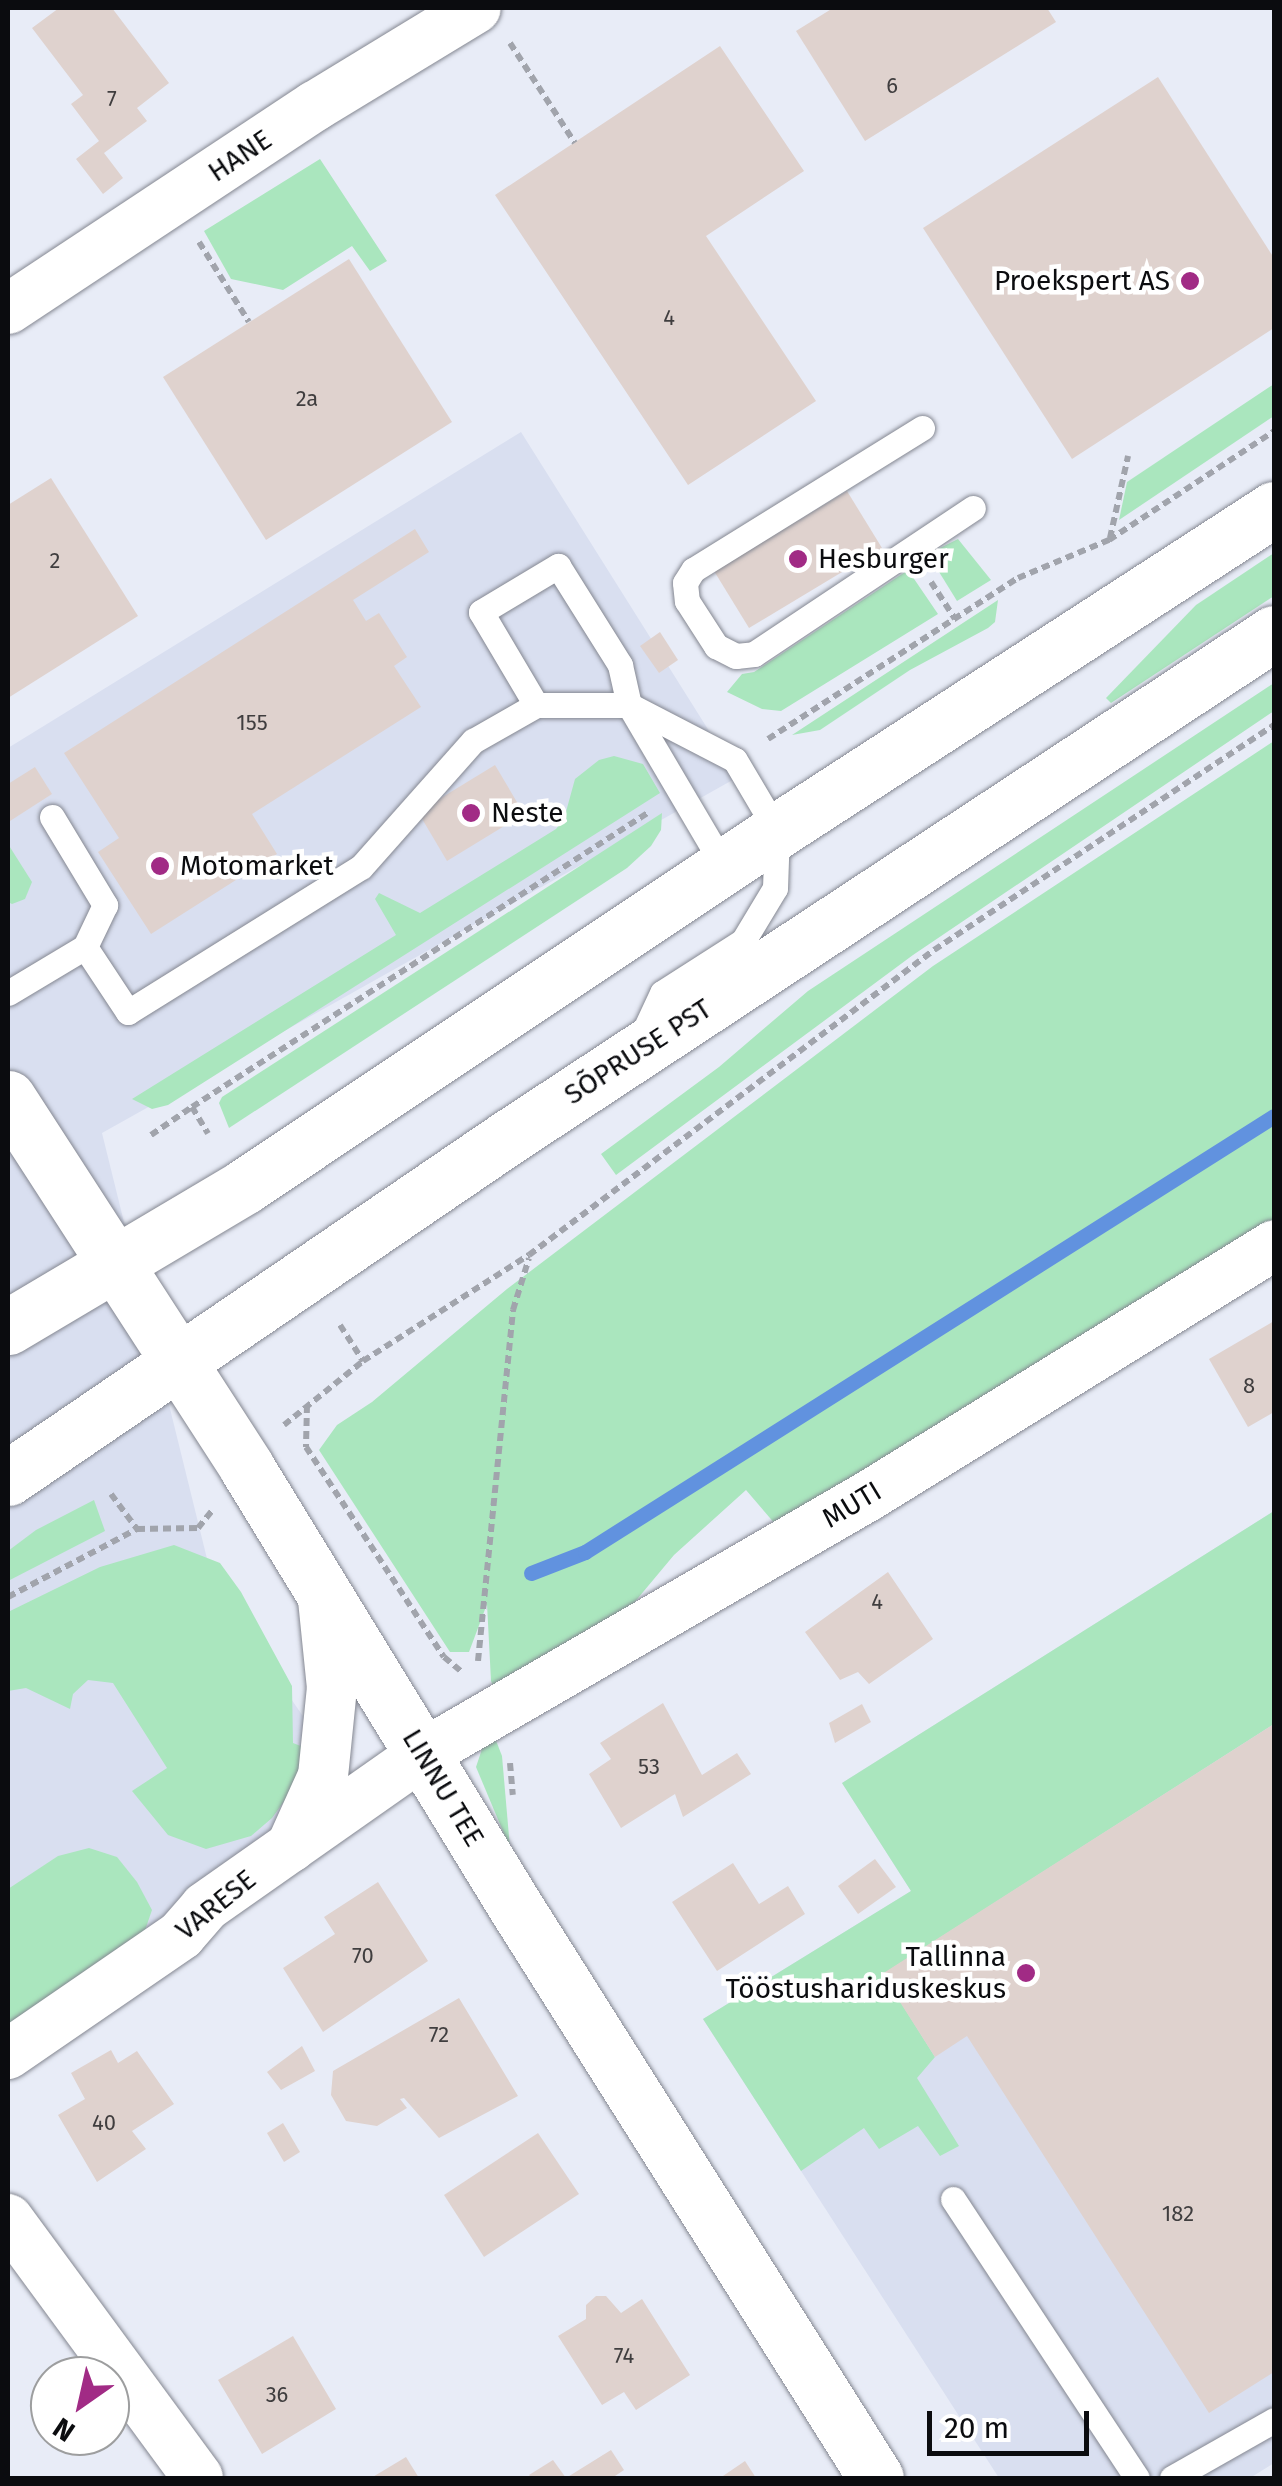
<!DOCTYPE html>
<meta charset="utf-8">
<style>
body{margin:0}
#map{position:relative;width:1282px;height:2486px;overflow:hidden;background:#e8ecf7;font-family:"Fira Sans",sans-serif}
div>[style]{position:absolute}
[style*='--x']{left:calc(var(--x)*1px);top:calc(var(--y)*1px);width:calc(var(--w)*1px);rotate:calc(var(--a)*1deg)}
.built>*{inset:0;background:#d9dff0}
.green>*{inset:0;background:#aae6be}
.stream>*{height:15px;margin:-7.5px;padding:0 7.5px;transform-origin:7.5px;border-radius:7.5px;background:#6192df}
.building>*{inset:0;background:#dfd2ce}
.path>*{height:6px;margin-top:-3px;transform-origin:0;background:repeating-linear-gradient(90deg,#a1a4ac 0 8px,transparent 0 13px)}
.roads{filter:drop-shadow(0 0 2px #848791) drop-shadow(0 0 2px #848791)}
.lane>*{height:25px;margin:-12.5px;padding:0 12.5px;transform-origin:12.5px;border-radius:12.5px;background:#fff}
.street>*{height:50px;margin:-25px;padding:0 25px;transform-origin:25px;border-radius:25px;background:#fff}
.secondary>*{height:55px;margin:-27.5px;padding:0 27.5px;transform-origin:27.5px;border-radius:27.5px;background:#fff}
.dots>*{width:28px;height:28px;translate:-50% -50%;box-sizing:border-box;border:5px solid #fff;border-radius:50%}
span{translate:-50% -50%;white-space:nowrap;text-align:center;line-height:1.15;-webkit-text-stroke:9px #fff;paint-order:stroke}
.number-label{font-size:22px;color:#403e3f}
.number-label span{-webkit-text-stroke-width:0}
.street-label{font-size:28px;color:#0b0c0f}
.poi-label{font-size:28px;color:#0b0c0f}
.right{translate:-100% -50%;text-align:right}
.left{translate:0 -50%;text-align:left}
.frame{position:absolute;inset:0;border:10px solid #0b0c0f;pointer-events:none}
.north{position:absolute;left:30px;top:2356px;width:100px;height:100px;box-sizing:border-box;background:#fff;border:2px solid #9d9e9f;border-radius:50%;rotate:214deg;font-size:28px;font-weight:700;line-height:40px;text-align:center;color:#0b0c0f}
.north::after{content:'';display:block;margin:auto;width:35px;height:45px;background:#a12b85;clip-path:polygon(50% 0,100% 100%,50% 72%,0 100%)}
.scale{position:absolute;left:927px;top:2411px;width:162px;height:45px;box-sizing:border-box;border:5px solid #0b0c0f;border-top:0;padding-left:12px;font-size:30px;line-height:35px;white-space:nowrap;color:#0b0c0f;-webkit-text-stroke:8px #fff;paint-order:stroke}
</style>
<div id="map">
<div class="built">
<i style="clip-path:polygon(521px 432px,738px 777px,102px 1133px,214px 1587px,373px 1818px,8px 2049px,8px 748px)"></i>
<i style="clip-path:polygon(1274px 1511px,1274px 2463px,1250px 2478px,999px 2478px,703px 2019px,911px 1891px,842px 1783px)"></i>
</div>
<div class="green">
<i style="clip-path:polygon(320px 159px,387px 261px,370px 271px,352px 246px,283px 290px,231px 279px,204px 231px)"></i>
<i style="clip-path:polygon(1274px 384px,1274px 416px,1119px 520px,1127px 482px)"></i>
<i style="clip-path:polygon(958px 539px,991px 580px,957px 601px,928px 554px)"></i>
<i style="clip-path:polygon(1274px 553px,1274px 596px,1111px 703px,1106px 698px,1196px 605px)"></i>
<i style="clip-path:polygon(908px 570px,938px 614px,781px 711px,762px 709px,727px 692px,742px 674px,754px 672px)"></i>
<i style="clip-path:polygon(998px 600px,995px 622px,988px 628px,910px 670px,820px 730px,792px 735px)"></i>
<i style="clip-path:polygon(1274px 683px,1274px 711px,913px 955px,616px 1175px,601px 1154px,719px 1067px,808px 991px)"></i>
<i style="clip-path:polygon(1274px 741px,1274px 1231px,782px 1532px,746px 1490px,674px 1555px,613px 1628px,498px 1697px,491px 1681px,487px 1604px,469px 1652px,450px 1652px,319px 1450px,337px 1425px,372px 1402px,507px 1289px,933px 966px)"></i>
<i style="clip-path:polygon(614px 756px,643px 764px,660px 793px,168px 1105px,152px 1109px,132px 1099px,396px 935px,375px 899px,379px 893px,420px 913px,556px 829px,564px 819px,575px 779px,599px 760px)"></i>
<i style="clip-path:polygon(662px 813px,661px 830px,651px 846px,627px 868px,229px 1128px,219px 1103px,222px 1097px)"></i>
<i style="clip-path:polygon(8px 844px,32px 882px,25px 899px,12px 904px,8px 902px)"></i>
<i style="clip-path:polygon(94px 1500px,105px 1531px,8px 1581px,8px 1551px,36px 1530px)"></i>
<i style="clip-path:polygon(1274px 1511px,1274px 1724px,883px 1974px,935px 2057px,917px 2078px,959px 2146px,940px 2156px,918px 2126px,879px 2149px,864px 2128px,801px 2171px,703px 2019px,911px 1891px,842px 1783px)"></i>
<i style="clip-path:polygon(174px 1545px,220px 1563px,241px 1592px,292px 1686px,293px 1743px,311px 1750px,291px 1792px,272px 1818px,251px 1836px,206px 1849px,168px 1835px,132px 1791px,167px 1768px,113px 1683px,88px 1680px,73px 1694px,70px 1709px,26px 1688px,8px 1691px,8px 1612px,100px 1567px)"></i>
<i style="clip-path:polygon(495px 1738px,502px 1756px,510px 1848px,476px 1767px,484px 1743px)"></i>
<i style="clip-path:polygon(89px 1848px,117px 1857px,137px 1882px,152px 1910px,142px 1939px,8px 2029px,8px 1889px,58px 1856px)"></i>
</div>
<div class="stream">
<i style="--x:531;--y:1573;--w:58;--a:-21.3"></i>
<i style="--x:585;--y:1552;--w:815;--a:-32.33"></i>
</div>
<div class="building">
<i style="clip-path:polygon(59px 8px,112px 8px,169px 83px,137px 108px,147px 121px,104px 153px,123px 178px,103px 194px,76px 159px,99px 141px,71px 104px,83px 95px,32px 28px)"></i>
<i style="clip-path:polygon(833px 8px,1047px 8px,1056px 22px,865px 141px,796px 31px)"></i>
<i style="clip-path:polygon(720px 46px,804px 171px,706px 236px,816px 401px,688px 485px,495px 195px)"></i>
<i style="clip-path:polygon(1158px 77px,1274px 258px,1274px 328px,1072px 459px,923px 228px)"></i>
<i style="clip-path:polygon(349px 259px,452px 422px,266px 540px,163px 377px)"></i>
<i style="clip-path:polygon(51px 478px,138px 616px,8px 698px,8px 505px)"></i>
<i style="clip-path:polygon(847px 491px,882px 548px,749px 628px,714px 571px)"></i>
<i style="clip-path:polygon(415px 529px,429px 552px,353px 600px,366px 621px,379px 613px,407px 657px,394px 666px,421px 707px,252px 814px,277px 854px,151px 934px,98px 852px,119px 838px,64px 753px)"></i>
<i style="clip-path:polygon(660px 632px,678px 660px,659px 673px,640px 646px)"></i>
<i style="clip-path:polygon(495px 765px,524px 814px,447px 861px,418px 812px)"></i>
<i style="clip-path:polygon(35px 767px,52px 794px,10px 821px,8px 784px)"></i>
<i style="clip-path:polygon(1274px 1321px,1274px 1412px,1248px 1427px,1209px 1359px)"></i>
<i style="clip-path:polygon(888px 1572px,933px 1639px,869px 1684px,858px 1672px,840px 1680px,805px 1632px)"></i>
<i style="clip-path:polygon(663px 1703px,702px 1775px,737px 1753px,751px 1774px,683px 1817px,675px 1794px,621px 1828px,589px 1774px,611px 1759px,600px 1743px)"></i>
<i style="clip-path:polygon(862px 1704px,871px 1722px,835px 1743px,829px 1723px)"></i>
<i style="clip-path:polygon(1274px 1724px,1274px 2372px,1209px 2413px,967px 2036px,935px 2057px,882px 1974px)"></i>
<i style="clip-path:polygon(875px 1859px,896px 1887px,858px 1914px,838px 1886px)"></i>
<i style="clip-path:polygon(733px 1863px,759px 1904px,788px 1886px,805px 1914px,717px 1971px,672px 1902px)"></i>
<i style="clip-path:polygon(378px 1882px,428px 1961px,323px 2032px,283px 1968px,335px 1934px,324px 1917px)"></i>
<i style="clip-path:polygon(459px 1998px,518px 2096px,439px 2138px,404px 2098px,400px 2099px,407px 2108px,377px 2126px,346px 2121px,331px 2095px,333px 2071px)"></i>
<i style="clip-path:polygon(302px 2046px,315px 2071px,281px 2090px,267px 2072px)"></i>
<i style="clip-path:polygon(111px 2050px,118px 2063px,137px 2051px,174px 2104px,132px 2131px,146px 2149px,97px 2182px,58px 2115px,85px 2099px,71px 2073px)"></i>
<i style="clip-path:polygon(283px 2123px,300px 2152px,284px 2162px,267px 2133px)"></i>
<i style="clip-path:polygon(538px 2133px,579px 2194px,484px 2257px,444px 2195px)"></i>
<i style="clip-path:polygon(596px 2296px,606px 2296px,621px 2313px,642px 2299px,690px 2375px,636px 2410px,624px 2392px,602px 2405px,558px 2336px,586px 2319px,586px 2305px)"></i>
<i style="clip-path:polygon(293px 2336px,336px 2409px,262px 2454px,218px 2380px)"></i>
<i style="clip-path:polygon(611px 2450px,624px 2470px,612px 2478px,566px 2478px)"></i>
<i style="clip-path:polygon(406px 2457px,419px 2478px,371px 2478px)"></i>
<i style="clip-path:polygon(553px 2460px,566px 2478px,532px 2478px,529px 2475px)"></i>
<i style="clip-path:polygon(745px 2461px,756px 2478px,720px 2478px)"></i>
</div>
<div class="path">
<i style="--x:510;--y:43;--w:119;--a:57"></i>
<i style="--x:199;--y:242;--w:94;--a:58"></i>
<i style="--x:1110;--y:538;--w:84;--a:-77.6"></i>
<i style="--x:931;--y:582;--w:44;--a:57"></i>
<i style="--x:768;--y:739;--w:297;--a:-32.8"></i>
<i style="--x:1018;--y:578;--w:99;--a:-22.7"></i>
<i style="--x:1109;--y:540;--w:198;--a:-33.4"></i>
<i style="--x:192;--y:1107;--w:544;--a:-32.84"></i>
<i style="--x:151;--y:1135;--w:50;--a:-34.3"></i>
<i style="--x:192;--y:1107;--w:31;--a:59"></i>
<i style="--x:340;--y:1325;--w:43;--a:57.4"></i>
<i style="--x:307;--y:1405;--w:42;--a:91.4"></i>
<i style="--x:306;--y:1447;--w:251;--a:56.7"></i>
<i style="--x:444;--y:1657;--w:25;--a:40"></i>
<i style="--x:284;--y:1425;--w:102;--a:-39"></i>
<i style="--x:363;--y:1361;--w:197;--a:-32.6"></i>
<i style="--x:529;--y:1255;--w:507;--a:-36.98"></i>
<i style="--x:934;--y:950;--w:408;--a:-33.5"></i>
<i style="--x:111;--y:1494;--w:44;--a:53.4"></i>
<i style="--x:8;--y:1597;--w:146;--a:-27.8"></i>
<i style="--x:137;--y:1529;--w:61;--a:-0.9"></i>
<i style="--x:198;--y:1528;--w:22;--a:-51"></i>
<i style="--x:478;--y:1661;--w:353;--a:-84.3"></i>
<i style="--x:513;--y:1310;--w:54;--a:-72.9"></i>
<i style="--x:510;--y:1763;--w:32;--a:85"></i>
</div>
<div class="roads">
<div class="lane">
<i style="--x:922;--y:428;--w:269;--a:148.2"></i>
<i style="--x:693;--y:570;--w:15;--a:122"></i>
<i style="--x:685;--y:583;--w:18;--a:84"></i>
<i style="--x:687;--y:601;--w:54;--a:57.2"></i>
<i style="--x:716;--y:646;--w:22;--a:27"></i>
<i style="--x:736;--y:656;--w:18;--a:-6"></i>
<i style="--x:754;--y:654;--w:263;--a:-33.7"></i>
<i style="--x:536;--y:705;--w:108;--a:-120.6"></i>
<i style="--x:481;--y:612;--w:90;--a:-30.9"></i>
<i style="--x:558;--y:566;--w:117;--a:57.9"></i>
<i style="--x:620;--y:665;--w:41;--a:77.3"></i>
<i style="--x:629;--y:705;--w:187;--a:59.5"></i>
<i style="--x:52;--y:817;--w:103;--a:58.9"></i>
<i style="--x:105;--y:905;--w:47;--a:115.5"></i>
<i style="--x:8;--y:993;--w:90;--a:-30.9"></i>
<i style="--x:85;--y:947;--w:78;--a:56.5"></i>
<i style="--x:128;--y:1012;--w:274;--a:-31.9"></i>
<i style="--x:361;--y:867;--w:169;--a:-48.4"></i>
<i style="--x:473;--y:741;--w:73;--a:-29.7"></i>
<i style="--x:536;--y:705;--w:93;--a:0"></i>
<i style="--x:629;--y:705;--w:119;--a:27.4"></i>
<i style="--x:735;--y:760;--w:82;--a:59.4"></i>
<i style="--x:777;--y:831;--w:57;--a:92"></i>
<i style="--x:775;--y:888;--w:62;--a:121.1"></i>
<i style="--x:743;--y:941;--w:96;--a:147.3"></i>
<i style="--x:662;--y:993;--w:50;--a:115"></i>
<i style="--x:953;--y:2199;--w:334;--a:56.6"></i>
<i style="--x:1172;--y:2478;--w:117;--a:-29.6"></i>
</div>
<div class="street">
<i style="--x:8;--y:309;--w:368;--a:-33.5"></i>
<i style="--x:315;--y:106;--w:188;--a:-31.3"></i>
<i style="--x:291;--y:1847;--w:78;--a:-65.7"></i>
<i style="--x:323;--y:1776;--w:88;--a:-84.2"></i>
<i style="--x:332;--y:1688;--w:99;--a:-95.8"></i>
<i style="--x:8;--y:2054;--w:210;--a:-34.5"></i>
<i style="--x:181;--y:1935;--w:37;--a:-49"></i>
<i style="--x:205;--y:1907;--w:266;--a:-35.1"></i>
<i style="--x:423;--y:1754;--w:517;--a:-30.09"></i>
<i style="--x:870;--y:1495;--w:475;--a:-31.7"></i>
<i style="--x:8;--y:2219;--w:321;--a:53.7"></i>
</div>
<div class="secondary">
<i style="--x:8;--y:1098;--w:440;--a:57.1"></i>
<i style="--x:247;--y:1468;--w:513;--a:58.54"></i>
<i style="--x:515;--y:1906;--w:676;--a:57.74"></i>
<i style="--x:8;--y:1327;--w:276;--a:-30.7"></i>
<i style="--x:245;--y:1186;--w:640;--a:-33.71"></i>
<i style="--x:777;--y:831;--w:592;--a:-32.94"></i>
<i style="--x:8;--y:1478;--w:604;--a:-34.27"></i>
<i style="--x:507;--y:1138;--w:918;--a:-33.36"></i>
</div>
</div>
<div class="dots">
<i style="left:1190px;top:281px;background:#a12b85"></i>
<i style="left:798px;top:559px;background:#a12b85"></i>
<i style="left:471px;top:813px;background:#a12b85"></i>
<i style="left:160px;top:866px;background:#a12b85"></i>
<i style="left:1026px;top:1973px;background:#a12b85"></i>
</div>
<div class="number-label">
<span style="left:892px;top:86px">6</span>
<span style="left:112px;top:99px">7</span>
<span style="left:669px;top:318px">4</span>
<span style="left:307px;top:399px">2a</span>
<span style="left:55px;top:561px">2</span>
<span style="left:252px;top:723px">155</span>
<span style="left:1249px;top:1386px">8</span>
<span style="left:877px;top:1602px">4</span>
<span style="left:649px;top:1767px">53</span>
<span style="left:363px;top:1956px">70</span>
<span style="left:439px;top:2035px">72</span>
<span style="left:104px;top:2123px">40</span>
<span style="left:1178px;top:2214px">182</span>
<span style="left:624px;top:2356px">74</span>
<span style="left:277px;top:2395px">36</span>
</div>
<div class="street-label">
<span style="left:240px;top:156px;rotate:-34deg">HANE</span>
<span style="left:638px;top:1052px;rotate:-33deg">SÕPRUSE PST</span>
<span style="left:852px;top:1505px;rotate:-31deg">MUTI</span>
<span style="left:443px;top:1788px;rotate:59deg">LINNU TEE</span>
<span style="left:216px;top:1905px;rotate:-39deg">VARESE</span>
</div>
<div class="poi-label">
<span class="right" style="left:1170px;top:281px">Proekspert AS</span>
<span class="left" style="left:818px;top:559px">Hesburger</span>
<span class="left" style="left:491px;top:813px">Neste</span>
<span class="left" style="left:180px;top:866px">Motomarket</span>
<span class="right" style="left:1006px;top:1973px">Tallinna<br>Tööstushariduskeskus</span>
</div>
<div class="frame"></div>
<div class="north">N</div>
<div class="scale">20 m</div>
</div>
